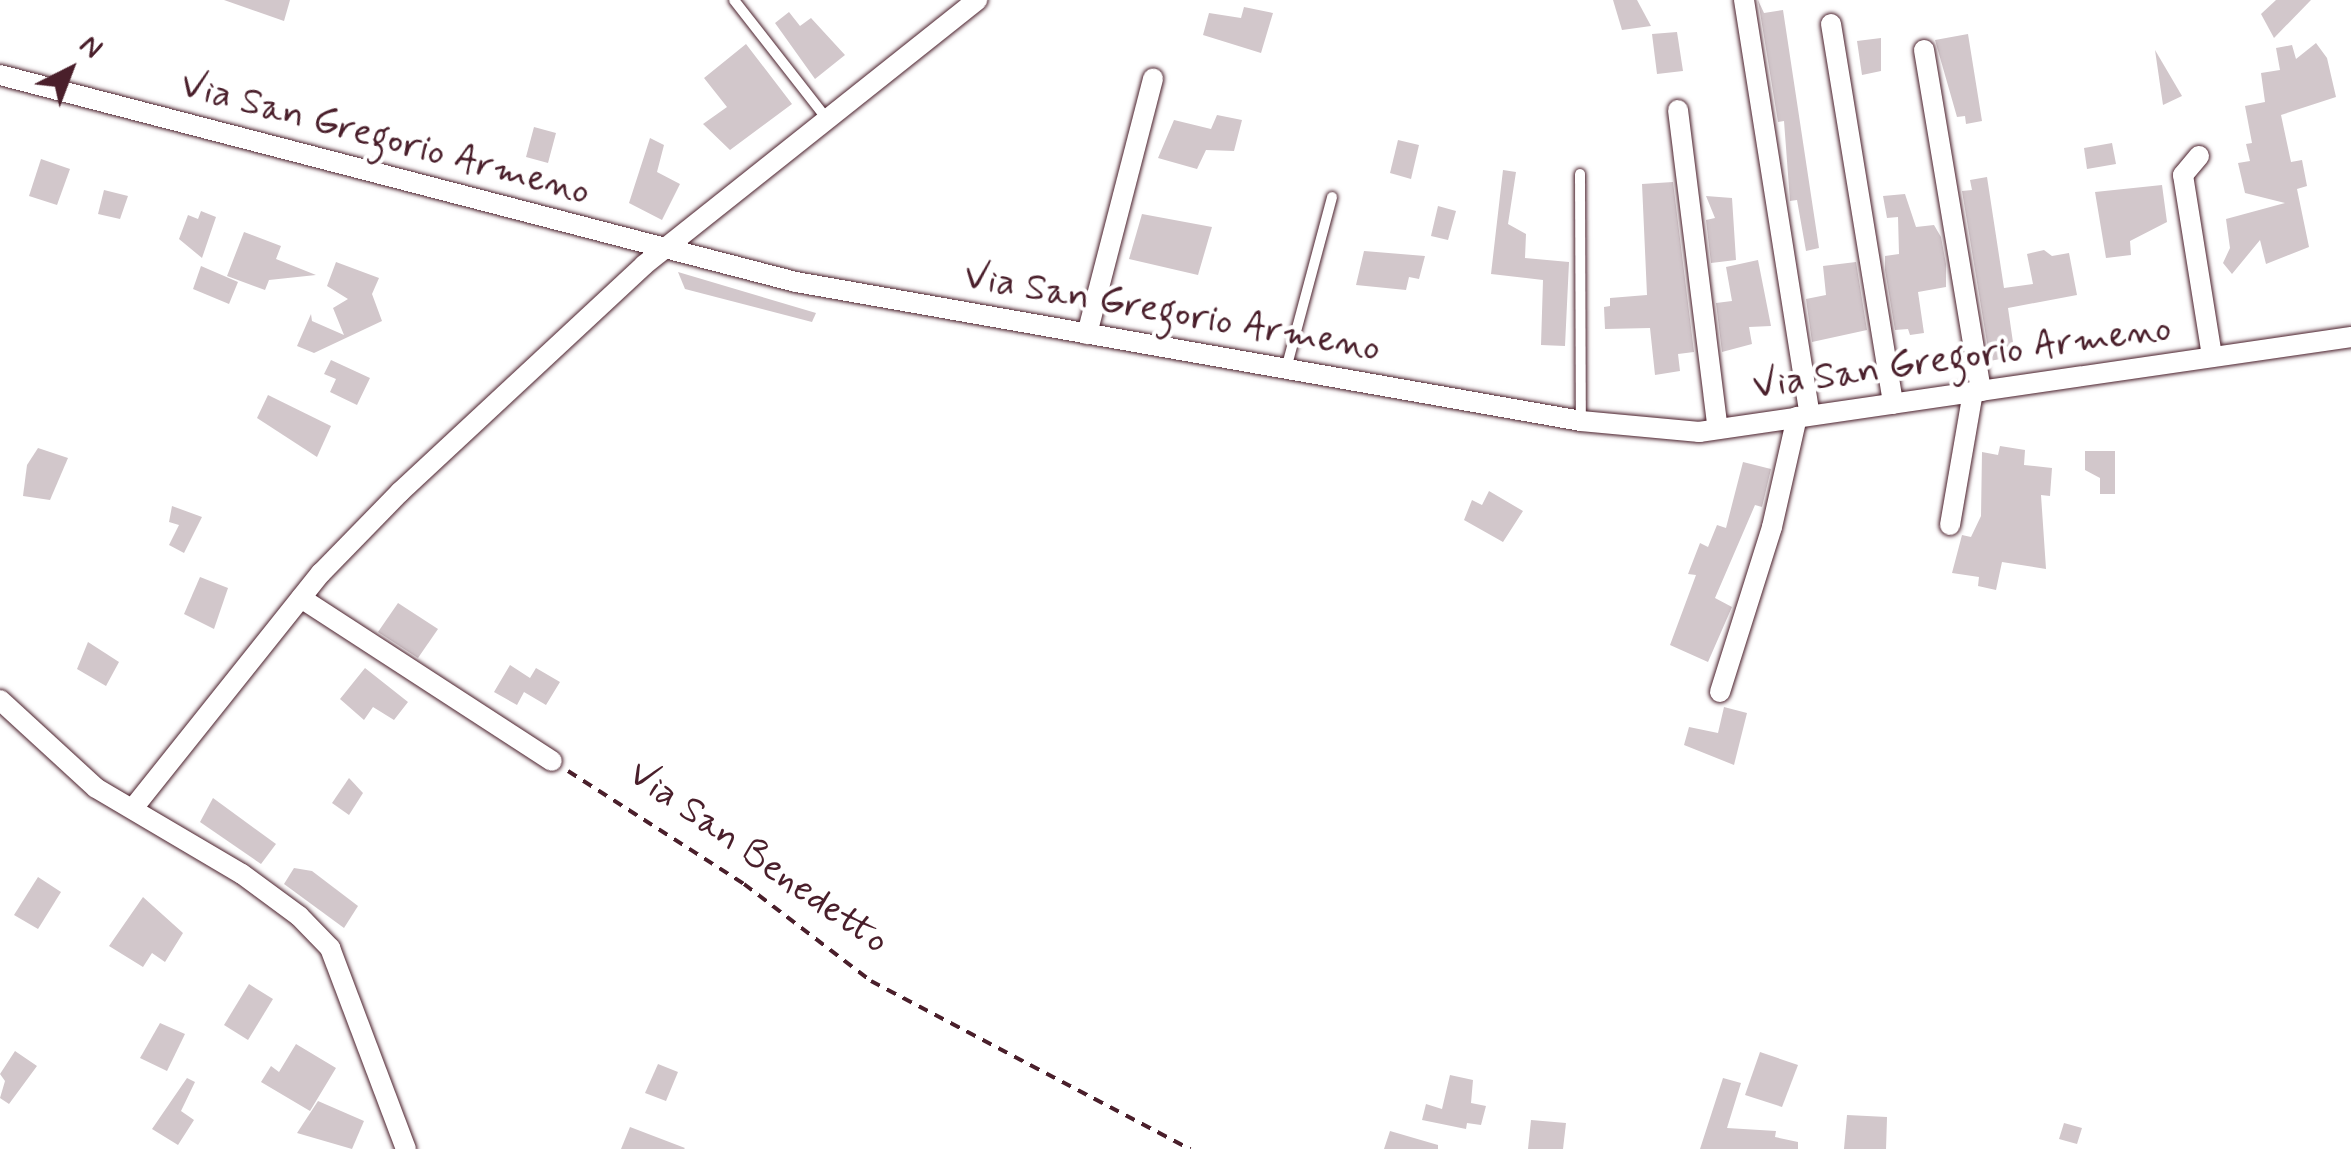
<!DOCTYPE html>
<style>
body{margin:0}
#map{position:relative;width:2351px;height:1149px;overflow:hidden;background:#fff;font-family:Mynerve,sans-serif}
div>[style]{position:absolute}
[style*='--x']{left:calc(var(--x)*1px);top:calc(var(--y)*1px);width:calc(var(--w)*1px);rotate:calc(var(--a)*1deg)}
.building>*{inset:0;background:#d2c7cb}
.path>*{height:4px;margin-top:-2px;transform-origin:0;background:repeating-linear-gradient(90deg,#4a1f2b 0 10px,transparent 0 18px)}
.roads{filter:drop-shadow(0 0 2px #4a1f2b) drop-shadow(0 0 2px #4a1f2b)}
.service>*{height:10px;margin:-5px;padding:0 5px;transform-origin:5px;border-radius:5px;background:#fff}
.minor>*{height:20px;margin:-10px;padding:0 10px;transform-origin:10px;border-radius:10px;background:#fff}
span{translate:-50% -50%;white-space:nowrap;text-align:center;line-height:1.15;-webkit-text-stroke:8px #fff;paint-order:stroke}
.street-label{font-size:38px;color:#4a1f2b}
.north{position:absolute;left:20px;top:20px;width:100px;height:100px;-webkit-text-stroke:8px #fff;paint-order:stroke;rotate:42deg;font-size:28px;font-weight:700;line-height:40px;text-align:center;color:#4a1f2b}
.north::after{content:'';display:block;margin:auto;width:35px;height:45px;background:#4a1f2b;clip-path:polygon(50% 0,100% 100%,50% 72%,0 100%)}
</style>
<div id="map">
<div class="building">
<i style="clip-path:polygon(224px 0,290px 0,284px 21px)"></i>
<i style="clip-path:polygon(1613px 0,1637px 0,1651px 26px,1622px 30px)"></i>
<i style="clip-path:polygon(1758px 0,1764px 13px,1783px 10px,1819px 248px,1806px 251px,1797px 200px,1790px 201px,1784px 121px,1778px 122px)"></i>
<i style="clip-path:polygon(2276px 0,2311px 0,2274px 38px,2261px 14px)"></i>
<i style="clip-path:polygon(1244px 7px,1273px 13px,1261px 53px,1203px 35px,1209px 13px,1241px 18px)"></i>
<i style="clip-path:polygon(789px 12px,800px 26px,811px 18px,845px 55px,815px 79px,775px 23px)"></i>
<i style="clip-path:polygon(1677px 32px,1683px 71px,1657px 74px,1652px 34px)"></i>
<i style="clip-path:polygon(1968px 34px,1982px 121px,1966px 124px,1965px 116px,1957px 117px,1935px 40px)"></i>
<i style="clip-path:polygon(1881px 38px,1881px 71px,1862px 75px,1857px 41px)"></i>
<i style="clip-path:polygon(2316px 43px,2327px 58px,2336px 97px,2281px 115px,2291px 162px,2302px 160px,2307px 186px,2297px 189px,2309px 247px,2266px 264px,2260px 240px,2232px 274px,2223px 263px,2230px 248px,2226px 219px,2285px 203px,2245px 193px,2238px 163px,2250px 161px,2246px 144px,2252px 143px,2245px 106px,2265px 102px,2261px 73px,2280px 70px,2276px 48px,2292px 45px,2296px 59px)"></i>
<i style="clip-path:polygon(746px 44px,792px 104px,730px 150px,703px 124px,727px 107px,704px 78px)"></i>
<i style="clip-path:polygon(2155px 50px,2182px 96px,2163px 105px)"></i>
<i style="clip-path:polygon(1217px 115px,1242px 120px,1234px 151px,1206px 150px,1197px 169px,1158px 158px,1174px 120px,1211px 129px)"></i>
<i style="clip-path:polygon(534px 127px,556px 133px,548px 163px,526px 157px)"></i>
<i style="clip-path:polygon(650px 138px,664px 145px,657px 172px,680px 184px,662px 220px,629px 203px)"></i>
<i style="clip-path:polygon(1398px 140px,1419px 145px,1411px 179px,1390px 173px)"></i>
<i style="clip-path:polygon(2112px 143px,2116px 164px,2087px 169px,2084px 148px)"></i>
<i style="clip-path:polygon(41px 159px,70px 169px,57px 205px,29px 196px)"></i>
<i style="clip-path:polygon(1503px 170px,1516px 172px,1508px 224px,1526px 234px,1525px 258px,1569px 262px,1565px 346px,1541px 345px,1543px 280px,1491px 274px)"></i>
<i style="clip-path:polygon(1987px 177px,2004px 288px,2033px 284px,2027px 254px,2044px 250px,2052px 256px,2069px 253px,2077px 295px,2008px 308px,2015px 356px,1990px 361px,1962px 191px,1972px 190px,1970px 180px)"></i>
<i style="clip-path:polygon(1673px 182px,1694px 352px,1678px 354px,1680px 371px,1655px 375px,1650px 328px,1605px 329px,1604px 307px,1610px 306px,1610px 298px,1647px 295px,1642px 184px)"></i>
<i style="clip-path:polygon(2162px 185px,2167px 222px,2130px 241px,2131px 255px,2106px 258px,2095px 192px)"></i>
<i style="clip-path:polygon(104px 190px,128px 196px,120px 219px,98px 214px)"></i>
<i style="clip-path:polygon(1905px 194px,1916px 227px,1934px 225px,1941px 237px,1946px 264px,1946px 287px,1918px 292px,1924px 333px,1910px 335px,1908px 329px,1895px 330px,1885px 270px,1885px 256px,1899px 254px,1898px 217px,1887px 218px,1883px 196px)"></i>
<i style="clip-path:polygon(1706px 196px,1732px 198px,1736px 260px,1711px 263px,1706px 220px,1715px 218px)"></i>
<i style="clip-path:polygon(1438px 206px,1456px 211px,1448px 240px,1431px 236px)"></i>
<i style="clip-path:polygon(201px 211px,216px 217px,202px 258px,179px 239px,188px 215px,198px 219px)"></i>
<i style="clip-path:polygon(1142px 214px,1212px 227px,1198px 275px,1129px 259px)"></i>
<i style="clip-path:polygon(244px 232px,281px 246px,276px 259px,316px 275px,269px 280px,265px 290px,227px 276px)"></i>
<i style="clip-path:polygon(1364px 251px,1425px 256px,1419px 279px,1409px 277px,1406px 290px,1356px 285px)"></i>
<i style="clip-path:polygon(1758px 260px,1771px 326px,1749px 327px,1752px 344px,1722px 352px,1716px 303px,1732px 301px,1726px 267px)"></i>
<i style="clip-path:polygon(336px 262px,379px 278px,372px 294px,382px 321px,314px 353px,297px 346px,311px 314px,312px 321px,344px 335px,333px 308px,348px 299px,327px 286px)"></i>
<i style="clip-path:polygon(1856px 262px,1867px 330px,1812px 342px,1806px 299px,1826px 295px,1823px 266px)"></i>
<i style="clip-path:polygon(201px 266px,238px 282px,229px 304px,193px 289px)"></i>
<i style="clip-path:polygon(678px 272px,816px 313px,812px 322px,685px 289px)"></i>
<i style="clip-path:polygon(331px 360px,370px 378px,357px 405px,330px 392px,336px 379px,324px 374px)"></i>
<i style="clip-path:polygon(268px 395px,331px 426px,317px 457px,257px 418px)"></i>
<i style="clip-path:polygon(2000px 446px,2025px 450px,2024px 465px,2052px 468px,2050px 496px,2041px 495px,2046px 569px,2002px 562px,1996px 590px,1978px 586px,1979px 577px,1952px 573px,1962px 535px,1971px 537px,1981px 516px,1982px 452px,1998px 455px)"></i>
<i style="clip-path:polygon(38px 448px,68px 458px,50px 500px,23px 496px,27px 465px)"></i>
<i style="clip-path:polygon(2085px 451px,2115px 451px,2115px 494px,2100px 494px,2100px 478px,2085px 470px)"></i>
<i style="clip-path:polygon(1743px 462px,1771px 469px,1762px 507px,1755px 505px,1715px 598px,1732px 607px,1708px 662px,1670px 645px,1696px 575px,1688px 574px,1700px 543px,1708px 547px,1717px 525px,1726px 528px)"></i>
<i style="clip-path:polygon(1489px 491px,1523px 511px,1503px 542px,1464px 520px,1472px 500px,1482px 505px)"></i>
<i style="clip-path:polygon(172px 506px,202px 517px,184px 553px,169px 545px,179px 525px,169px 522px)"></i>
<i style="clip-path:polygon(200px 577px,228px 588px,214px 629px,184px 614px)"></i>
<i style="clip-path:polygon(398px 603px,438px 629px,418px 658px,378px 632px)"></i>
<i style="clip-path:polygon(88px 642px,119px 662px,106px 686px,77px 669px)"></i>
<i style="clip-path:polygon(510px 665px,530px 678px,536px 668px,560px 682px,546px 705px,524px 692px,517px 705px,494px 692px)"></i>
<i style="clip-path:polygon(365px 668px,408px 702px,394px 720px,373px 707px,364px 720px,340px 699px)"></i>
<i style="clip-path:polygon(1724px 707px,1747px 713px,1734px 765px,1684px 745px,1689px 727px,1718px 733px)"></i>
<i style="clip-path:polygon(349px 778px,363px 793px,349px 815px,332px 803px)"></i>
<i style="clip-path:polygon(213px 798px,276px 844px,261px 864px,200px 822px)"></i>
<i style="clip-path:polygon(294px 868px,312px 871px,358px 906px,344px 928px,284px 884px)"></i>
<i style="clip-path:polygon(38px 877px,61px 892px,38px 929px,14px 915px)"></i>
<i style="clip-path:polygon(143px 897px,183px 933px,165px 962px,152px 953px,143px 967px,109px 946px)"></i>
<i style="clip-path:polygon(249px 984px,273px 999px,248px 1040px,224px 1025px)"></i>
<i style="clip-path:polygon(160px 1023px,185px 1034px,167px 1071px,140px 1058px)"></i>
<i style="clip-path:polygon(296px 1044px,336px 1068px,310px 1111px,261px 1082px,271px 1066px,279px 1072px)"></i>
<i style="clip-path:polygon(15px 1051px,37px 1066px,9px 1104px,0 1098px,5px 1081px,0 1074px)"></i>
<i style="clip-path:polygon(1760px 1052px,1798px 1065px,1782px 1107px,1745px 1095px)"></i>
<i style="clip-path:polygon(658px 1064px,678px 1072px,666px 1101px,645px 1093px)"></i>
<i style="clip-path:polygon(1450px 1075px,1473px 1080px,1471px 1103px,1486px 1106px,1481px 1125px,1467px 1123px,1466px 1129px,1422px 1120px,1426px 1104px,1442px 1109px)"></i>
<i style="clip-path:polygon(187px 1078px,195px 1082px,181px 1111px,194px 1120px,178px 1145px,152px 1129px)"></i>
<i style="clip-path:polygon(1723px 1078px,1741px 1083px,1727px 1128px,1776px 1131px,1775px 1137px,1798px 1142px,1798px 1149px,1700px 1149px)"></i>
<i style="clip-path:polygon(318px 1101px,364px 1121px,352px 1149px,297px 1133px)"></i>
<i style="clip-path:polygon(1847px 1115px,1887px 1117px,1886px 1149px,1844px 1149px)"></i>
<i style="clip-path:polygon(1531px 1120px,1566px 1123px,1563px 1149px,1528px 1149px)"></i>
<i style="clip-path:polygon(2064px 1123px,2082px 1128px,2077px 1144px,2059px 1139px)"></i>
<i style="clip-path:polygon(630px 1127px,685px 1148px,684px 1149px,621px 1149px)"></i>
<i style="clip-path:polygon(1390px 1131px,1438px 1145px,1438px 1149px,1384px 1149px)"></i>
</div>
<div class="path">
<i style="--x:568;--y:771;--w:209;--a:32.7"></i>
<i style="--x:744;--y:884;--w:160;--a:37.4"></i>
<i style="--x:871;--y:981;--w:361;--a:27.8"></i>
</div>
<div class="roads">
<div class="service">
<i style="--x:734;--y:0;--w:151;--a:52"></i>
<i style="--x:1580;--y:174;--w:247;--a:89.8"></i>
<i style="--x:1286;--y:369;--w:178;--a:-75"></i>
</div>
<div class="minor">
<i style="--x:1744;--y:0;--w:420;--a:81"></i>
<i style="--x:1831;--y:24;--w:385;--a:80.7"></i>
<i style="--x:1924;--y:50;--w:346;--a:80.5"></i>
<i style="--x:0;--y:75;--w:822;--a:14.58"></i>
<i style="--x:796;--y:282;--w:797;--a:10.04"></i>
<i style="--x:1581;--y:421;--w:119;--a:5.3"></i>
<i style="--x:1699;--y:432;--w:659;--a:-8.29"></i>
<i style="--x:1678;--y:110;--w:321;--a:82.9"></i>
<i style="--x:2199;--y:156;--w:25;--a:130"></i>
<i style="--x:2183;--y:175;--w:184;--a:80.9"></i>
<i style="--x:1087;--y:334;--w:264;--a:-75.5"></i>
<i style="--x:1950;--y:525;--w:135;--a:-80.2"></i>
<i style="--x:301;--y:598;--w:299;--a:33"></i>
<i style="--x:1720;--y:692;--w:173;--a:-72.5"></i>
<i style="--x:1772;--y:527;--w:113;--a:-77.2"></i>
<i style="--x:0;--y:700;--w:130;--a:42.5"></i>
<i style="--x:96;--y:788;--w:169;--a:30.5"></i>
<i style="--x:242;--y:874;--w:71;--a:36.4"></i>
<i style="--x:299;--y:916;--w:45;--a:45.9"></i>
<i style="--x:330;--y:948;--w:215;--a:69.3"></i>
<i style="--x:134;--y:807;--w:300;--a:-51.4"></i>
<i style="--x:321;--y:573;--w:113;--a:-45.7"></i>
<i style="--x:400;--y:492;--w:333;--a:-42.9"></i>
<i style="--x:644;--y:265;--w:426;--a:-38.5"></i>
</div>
</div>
<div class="street-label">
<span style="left:385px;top:139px;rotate:15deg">Via San Gregorio Armeno</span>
<span style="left:1172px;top:313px;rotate:10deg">Via San Gregorio Armeno</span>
<span style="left:1962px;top:358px;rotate:-8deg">Via San Gregorio Armeno</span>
<span style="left:758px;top:858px;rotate:35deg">Via San Benedetto</span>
</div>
<div class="north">N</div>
</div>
